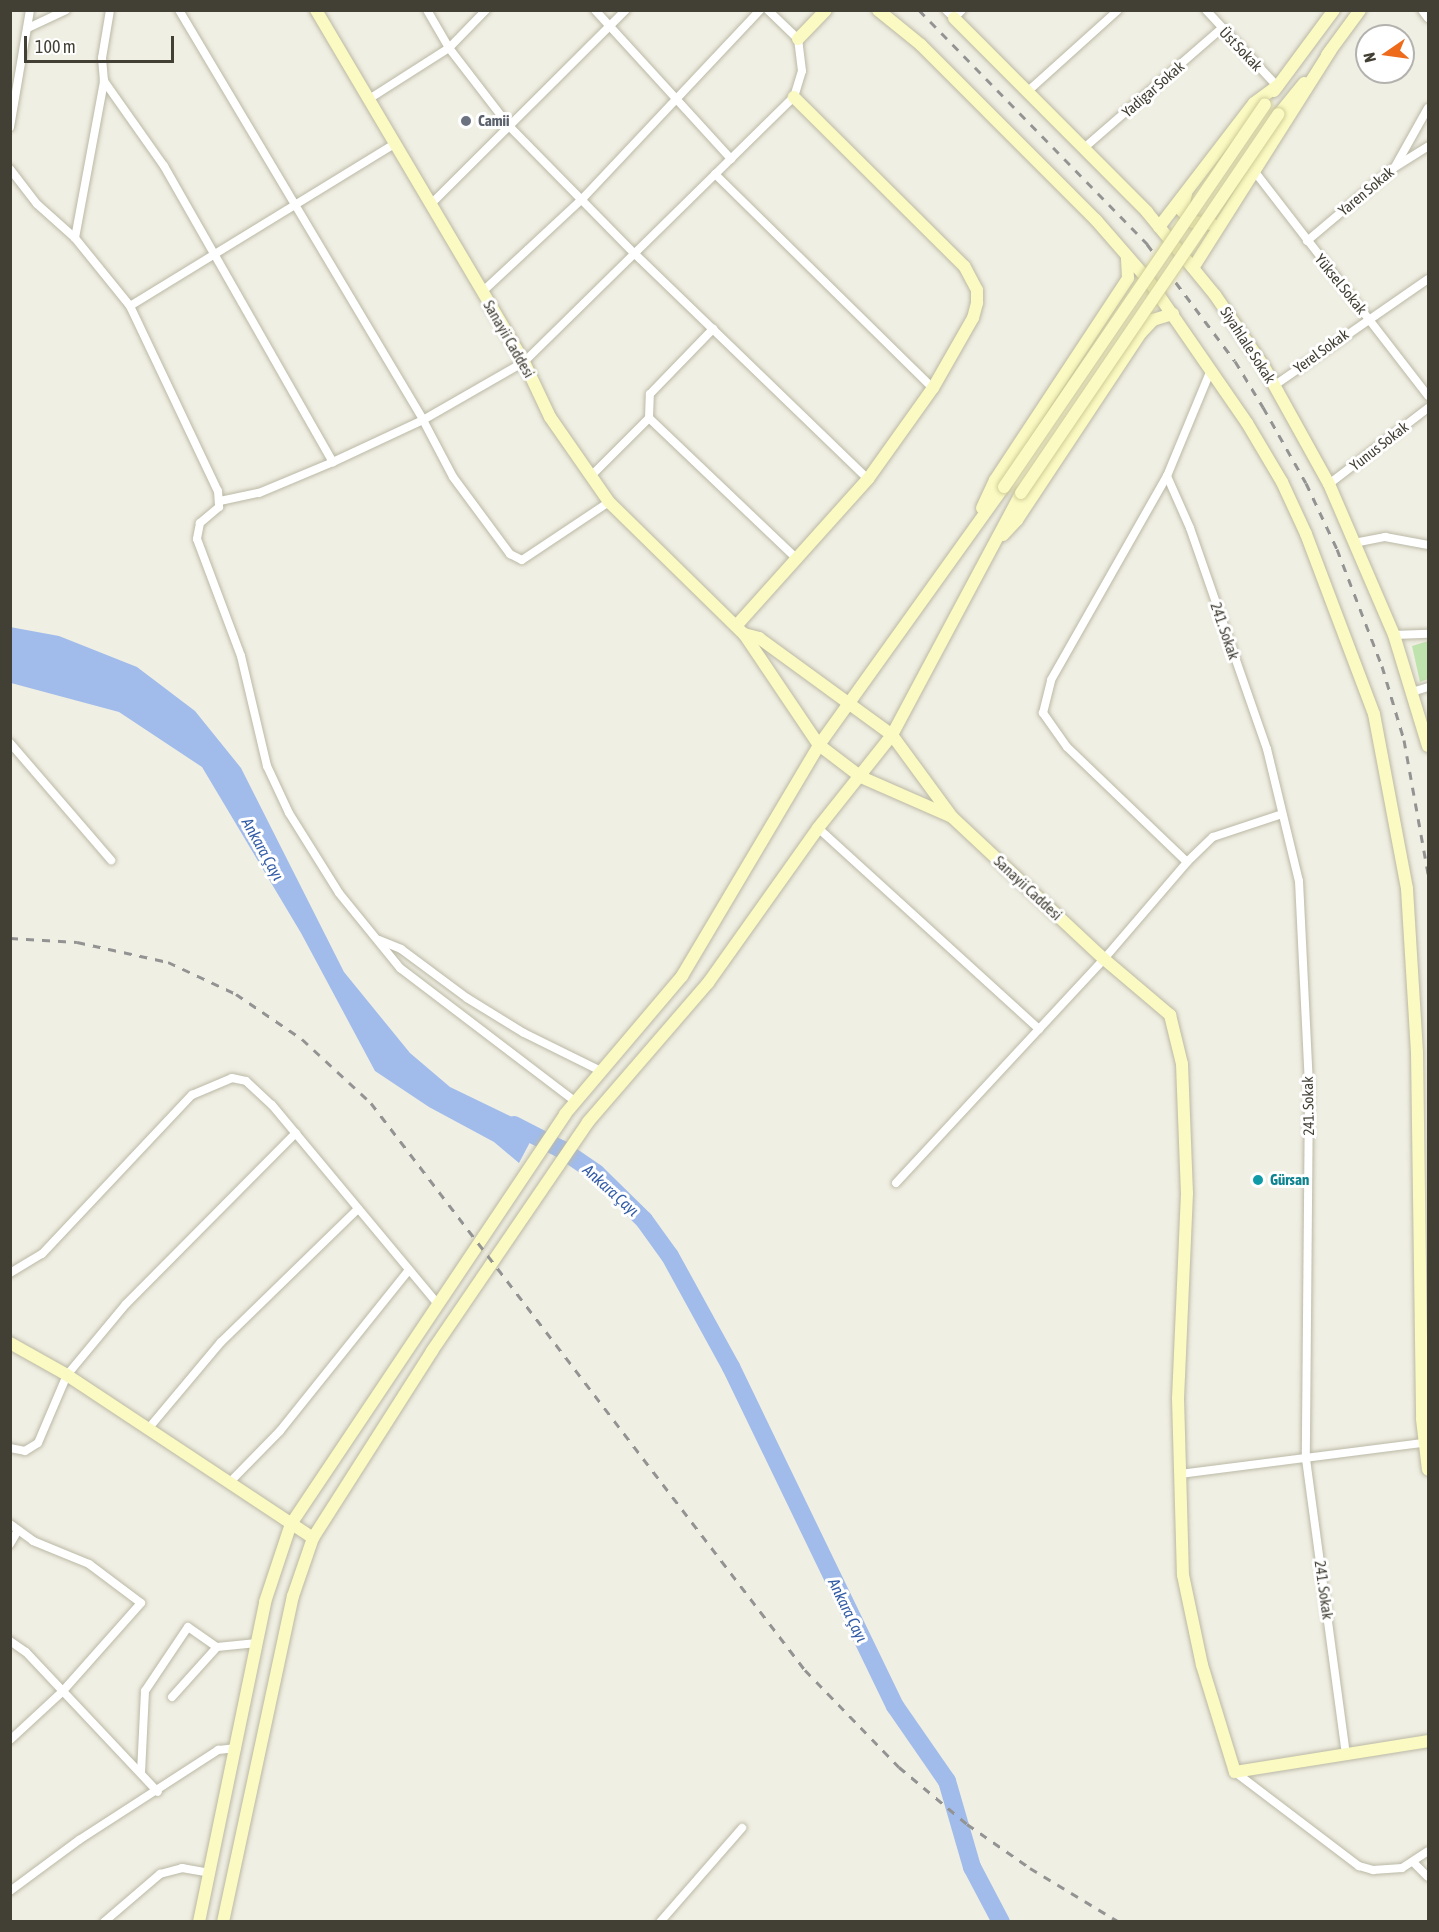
<!DOCTYPE html>
<meta charset="utf-8">
<style>
body{margin:0}
#map{position:relative;width:1439px;height:1932px;overflow:hidden;background:#f0efe3;font-family:"Asap Condensed",sans-serif}
div>[style]{position:absolute}
[style*='--x']{left:calc(var(--x)*1px);top:calc(var(--y)*1px);width:calc(var(--w)*1px);rotate:calc(var(--a)*1deg)}
.green>*{inset:0;background:#bfe3ad}
.water>*{inset:0;background:#a1bceb}
.river>*{height:18px;margin:-9px;padding:0 9px;transform-origin:9px;border-radius:9px;background:#a1bceb}
.roads{filter:drop-shadow(0 0 2px #bbb9a6) drop-shadow(0 0 2px #bbb9a6)}
.street>*{height:8px;margin:-4px;padding:0 4px;transform-origin:4px;border-radius:4px;background:#fff}
.secondary>*{height:12px;margin:-6px;padding:0 6px;transform-origin:6px;border-radius:6px;background:#fbfac2}
.rail>*{height:3px;margin-top:-1.5px;transform-origin:0;background:repeating-linear-gradient(90deg,#939393 0 8px,transparent 0 16px)}
.bridges{filter:drop-shadow(0 0 2px #cfcc95) drop-shadow(0 0 2px #cfcc95)}
.secondary-bridge>*{height:12px;margin:-6px;padding:0 6px;transform-origin:6px;border-radius:6px;background:#fbfac2}
.dots>*{width:16px;height:16px;translate:-50% -50%;box-sizing:border-box;border:3px solid #fff;border-radius:50%}
span{translate:-50% -50%;white-space:nowrap;text-align:center;line-height:1.15;-webkit-text-stroke:6px #fff;paint-order:stroke}
.street-label{font-size:15px;color:#423f34}
.worship-label{font-size:15px;color:#5b616d;font-weight:700}
.left{translate:0 -50%;text-align:left}
.culture-label{font-size:15px;color:#0d838f;font-weight:700}
.water-label{font-size:16px;color:#335ca7;font-style:italic}
.frame{position:absolute;inset:0;border:12px solid #423f34;pointer-events:none}
.north{position:absolute;left:1355px;top:24px;width:60px;height:60px;box-sizing:border-box;background:#fff;border:2px solid #b3b2ae;border-radius:50%;rotate:257deg;font-size:16px;font-weight:700;line-height:24px;text-align:center;color:#423f34}
.north::after{content:'';display:block;margin:auto;width:21px;height:27px;background:#ee6b1c;clip-path:polygon(50% 0,100% 100%,50% 72%,0 100%)}
.scale{position:absolute;left:24px;top:36px;width:150px;height:27px;box-sizing:border-box;border:3px solid #423f34;border-top:0;padding-left:8px;font-size:18px;line-height:21px;white-space:nowrap;color:#423f34;-webkit-text-stroke:4px #fff;paint-order:stroke}
</style>
<div id="map">
<div class="green">
<i style="clip-path:polygon(1428px 641px,1428px 679px,1420px 682px,1412px 646px)"></i>
</div>
<div class="water">
<i style="clip-path:polygon(10px 627px,59px 636px,137px 667px,195px 711px,241px 768px,344px 972px,410px 1053px,450px 1087px,537px 1129px,519px 1163px,494px 1142px,429px 1107px,375px 1071px,301px 933px,202px 767px,119px 712px,11px 683px)"></i>
</div>
<div class="river">
<i style="--x:514;--y:1125;--w:53;--a:27.1"></i>
<i style="--x:561;--y:1149;--w:42;--a:34.4"></i>
<i style="--x:596;--y:1173;--w:67;--a:44.4"></i>
<i style="--x:644;--y:1220;--w:44;--a:54.2"></i>
<i style="--x:670;--y:1256;--w:127;--a:61.2"></i>
<i style="--x:731;--y:1367;--w:377;--a:64.2"></i>
<i style="--x:895;--y:1706;--w:91;--a:55.3"></i>
<i style="--x:947;--y:1781;--w:90;--a:73.8"></i>
<i style="--x:972;--y:1867;--w:62;--a:62.2"></i>
</div>
<div class="roads">
<div class="street">
<i style="--x:179;--y:10;--w:477;--a:59.2"></i>
<i style="--x:423;--y:420;--w:64;--a:62.2"></i>
<i style="--x:453;--y:477;--w:96;--a:53.5"></i>
<i style="--x:510;--y:554;--w:13;--a:27"></i>
<i style="--x:522;--y:560;--w:105;--a:-33.7"></i>
<i style="--x:427;--y:10;--w:44;--a:59.9"></i>
<i style="--x:449;--y:48;--w:98;--a:52.4"></i>
<i style="--x:509;--y:126;--w:180;--a:45.5"></i>
<i style="--x:635;--y:254;--w:324;--a:44"></i>
<i style="--x:595;--y:10;--w:202;--a:47.6"></i>
<i style="--x:946;--y:10;--w:11;--a:45"></i>
<i style="--x:954;--y:18;--w:11;--a:-45"></i>
<i style="--x:1206;--y:10;--w:104;--a:46.9"></i>
<i style="--x:1422;--y:10;--w:10;--a:53"></i>
<i style="--x:28;--y:28;--w:42;--a:-25.3"></i>
<i style="--x:104;--y:81;--w:104;--a:54.8"></i>
<i style="--x:164;--y:166;--w:341;--a:60.3"></i>
<i style="--x:1027;--y:92;--w:122;--a:-42"></i>
<i style="--x:369;--y:99;--w:95;--a:-32.5"></i>
<i style="--x:449;--y:48;--w:53;--a:-45.8"></i>
<i style="--x:10;--y:127;--w:119;--a:-80.3"></i>
<i style="--x:1084;--y:148;--w:181;--a:-41"></i>
<i style="--x:1396;--y:165;--w:65;--a:-60.7"></i>
<i style="--x:10;--y:169;--w:44;--a:52.4"></i>
<i style="--x:37;--y:204;--w:51;--a:41.8"></i>
<i style="--x:75;--y:238;--w:87;--a:51"></i>
<i style="--x:130;--y:306;--w:205;--a:64.6"></i>
<i style="--x:218;--y:491;--w:16;--a:86"></i>
<i style="--x:219;--y:507;--w:25;--a:140"></i>
<i style="--x:200;--y:523;--w:16;--a:101"></i>
<i style="--x:197;--y:539;--w:125;--a:69.4"></i>
<i style="--x:241;--y:656;--w:113;--a:76.7"></i>
<i style="--x:267;--y:766;--w:52;--a:64.9"></i>
<i style="--x:289;--y:813;--w:94;--a:58"></i>
<i style="--x:339;--y:893;--w:97;--a:50.9"></i>
<i style="--x:400;--y:968;--w:221;--a:37.3"></i>
<i style="--x:1255;--y:172;--w:283;--a:52.3"></i>
<i style="--x:715;--y:174;--w:305;--a:44.5"></i>
<i style="--x:432;--y:203;--w:274;--a:-44.9"></i>
<i style="--x:75;--y:238;--w:160;--a:-79.5"></i>
<i style="--x:104;--y:81;--w:23;--a:-95"></i>
<i style="--x:102;--y:58;--w:49;--a:-80.5"></i>
<i style="--x:1307;--y:241;--w:115;--a:-40.1"></i>
<i style="--x:1395;--y:167;--w:39;--a:-32"></i>
<i style="--x:482;--y:292;--w:138;--a:-42.9"></i>
<i style="--x:583;--y:198;--w:258;--a:-46.7"></i>
<i style="--x:130;--y:306;--w:312;--a:-31.5"></i>
<i style="--x:1275;--y:385;--w:186;--a:-34.7"></i>
<i style="--x:649;--y:418;--w:24;--a:-88"></i>
<i style="--x:650;--y:394;--w:91;--a:-45.9"></i>
<i style="--x:1167;--y:476;--w:57;--a:66.1"></i>
<i style="--x:1190;--y:528;--w:234;--a:70.8"></i>
<i style="--x:1267;--y:749;--w:136;--a:76.4"></i>
<i style="--x:1299;--y:881;--w:208;--a:87.2"></i>
<i style="--x:1309;--y:1089;--w:370;--a:90.5"></i>
<i style="--x:1306;--y:1459;--w:299;--a:82.3"></i>
<i style="--x:590;--y:477;--w:83;--a:-45"></i>
<i style="--x:649;--y:418;--w:203;--a:43.6"></i>
<i style="--x:1329;--y:484;--w:125;--a:-37.5"></i>
<i style="--x:220;--y:501;--w:40;--a:-12"></i>
<i style="--x:259;--y:493;--w:80;--a:-22.7"></i>
<i style="--x:333;--y:462;--w:99;--a:-25"></i>
<i style="--x:423;--y:420;--w:116;--a:-29.9"></i>
<i style="--x:524;--y:362;--w:378;--a:-44.5"></i>
<i style="--x:794;--y:97;--w:27;--a:-73"></i>
<i style="--x:802;--y:71;--w:32;--a:-97"></i>
<i style="--x:798;--y:39;--w:42;--a:-136"></i>
<i style="--x:1354;--y:543;--w:32;--a:-11"></i>
<i style="--x:1385;--y:537;--w:44;--a:10.5"></i>
<i style="--x:1394;--y:635;--w:34;--a:-2"></i>
<i style="--x:1412;--y:692;--w:17;--a:-17"></i>
<i style="--x:10;--y:743;--w:155;--a:49.2"></i>
<i style="--x:818;--y:828;--w:299;--a:42.3"></i>
<i style="--x:1187;--y:862;--w:166;--a:-136.2"></i>
<i style="--x:1067;--y:747;--w:42;--a:-125.2"></i>
<i style="--x:1043;--y:713;--w:34;--a:-76"></i>
<i style="--x:1051;--y:680;--w:235;--a:-60.4"></i>
<i style="--x:1167;--y:476;--w:115;--a:-67.5"></i>
<i style="--x:379;--y:940;--w:24;--a:22"></i>
<i style="--x:401;--y:949;--w:82;--a:36.6"></i>
<i style="--x:467;--y:998;--w:67;--a:31.6"></i>
<i style="--x:524;--y:1033;--w:86;--a:26.3"></i>
<i style="--x:896;--y:1183;--w:306;--a:-47.1"></i>
<i style="--x:1104;--y:959;--w:128;--a:-49.4"></i>
<i style="--x:1187;--y:862;--w:36;--a:-44"></i>
<i style="--x:1213;--y:837;--w:73;--a:-18.4"></i>
<i style="--x:10;--y:1273;--w:37;--a:-31"></i>
<i style="--x:42;--y:1254;--w:219;--a:-46.7"></i>
<i style="--x:192;--y:1095;--w:43;--a:-23"></i>
<i style="--x:232;--y:1078;--w:14;--a:12"></i>
<i style="--x:246;--y:1081;--w:35;--a:43"></i>
<i style="--x:272;--y:1105;--w:258;--a:50.2"></i>
<i style="--x:148;--y:1429;--w:114;--a:-50"></i>
<i style="--x:221;--y:1342;--w:191;--a:-44.2"></i>
<i style="--x:10;--y:1448;--w:15;--a:11"></i>
<i style="--x:25;--y:1451;--w:15;--a:-32"></i>
<i style="--x:38;--y:1443;--w:74;--a:-66.9"></i>
<i style="--x:67;--y:1375;--w:92;--a:-50.3"></i>
<i style="--x:126;--y:1304;--w:241;--a:-45.2"></i>
<i style="--x:1180;--y:1474;--w:245;--a:-7.3"></i>
<i style="--x:229;--y:1483;--w:73;--a:-45.6"></i>
<i style="--x:280;--y:1431;--w:206;--a:-51.3"></i>
<i style="--x:10;--y:1524;--w:29;--a:36"></i>
<i style="--x:33;--y:1541;--w:61;--a:22.3"></i>
<i style="--x:89;--y:1564;--w:65;--a:36.9"></i>
<i style="--x:141;--y:1603;--w:118;--a:131.6"></i>
<i style="--x:63;--y:1691;--w:72;--a:137.2"></i>
<i style="--x:10;--y:1544;--w:16;--a:-60"></i>
<i style="--x:10;--y:1641;--w:19;--a:35"></i>
<i style="--x:26;--y:1652;--w:192;--a:46.7"></i>
<i style="--x:172;--y:1697;--w:67;--a:-48"></i>
<i style="--x:1235;--y:1772;--w:156;--a:37.2"></i>
<i style="--x:1359;--y:1866;--w:15;--a:16"></i>
<i style="--x:1373;--y:1870;--w:29;--a:-4"></i>
<i style="--x:1402;--y:1868;--w:31;--a:-33"></i>
<i style="--x:141;--y:1773;--w:82;--a:-87.2"></i>
<i style="--x:145;--y:1691;--w:77;--a:-56.1"></i>
<i style="--x:188;--y:1627;--w:35;--a:35"></i>
<i style="--x:217;--y:1647;--w:40;--a:-5.7"></i>
<i style="--x:1415;--y:1864;--w:18;--a:45"></i>
<i style="--x:10;--y:1891;--w:86;--a:-36.5"></i>
<i style="--x:79;--y:1840;--w:166;--a:-32.9"></i>
<i style="--x:218;--y:1750;--w:19;--a:-6"></i>
<i style="--x:104;--y:1922;--w:74;--a:-40.6"></i>
<i style="--x:160;--y:1874;--w:23;--a:-15"></i>
<i style="--x:182;--y:1868;--w:28;--a:10"></i>
<i style="--x:660;--y:1922;--w:125;--a:-48.9"></i>
</div>
<div class="secondary">
<i style="--x:316;--y:10;--w:409;--a:59.4"></i>
<i style="--x:524;--y:362;--w:61;--a:64.7"></i>
<i style="--x:550;--y:417;--w:103;--a:55.2"></i>
<i style="--x:609;--y:502;--w:189;--a:44.4"></i>
<i style="--x:744;--y:634;--w:134;--a:56"></i>
<i style="--x:819;--y:745;--w:53;--a:37.3"></i>
<i style="--x:861;--y:777;--w:99;--a:23.7"></i>
<i style="--x:878;--y:10;--w:55;--a:39.1"></i>
<i style="--x:921;--y:45;--w:247;--a:45"></i>
<i style="--x:1096;--y:220;--w:81;--a:49"></i>
<i style="--x:1149;--y:281;--w:173;--a:55.4"></i>
<i style="--x:1247;--y:423;--w:69;--a:59.3"></i>
<i style="--x:1282;--y:482;--w:57;--a:65.2"></i>
<i style="--x:1306;--y:534;--w:192;--a:69.3"></i>
<i style="--x:1374;--y:714;--w:178;--a:79.3"></i>
<i style="--x:1407;--y:889;--w:163;--a:86.5"></i>
<i style="--x:1417;--y:1052;--w:367;--a:89.2"></i>
<i style="--x:1422;--y:1419;--w:51;--a:83.3"></i>
<i style="--x:954;--y:18;--w:274;--a:45.1"></i>
<i style="--x:1147;--y:212;--w:107;--a:50.7"></i>
<i style="--x:1215;--y:295;--w:85;--a:55.6"></i>
<i style="--x:1263;--y:365;--w:136;--a:61"></i>
<i style="--x:1329;--y:484;--w:164;--a:66.7"></i>
<i style="--x:1394;--y:635;--w:116;--a:73"></i>
<i style="--x:798;--y:39;--w:40;--a:-46"></i>
<i style="--x:1327;--y:55;--w:56;--a:-53.7"></i>
<i style="--x:1274;--y:91;--w:101;--a:-53.5"></i>
<i style="--x:1279;--y:114;--w:40;--a:-51"></i>
<i style="--x:1186;--y:194;--w:17;--a:103"></i>
<i style="--x:1182;--y:211;--w:16;--a:45"></i>
<i style="--x:1193;--y:222;--w:19;--a:6"></i>
<i style="--x:1159;--y:227;--w:156;--a:-52.5"></i>
<i style="--x:1254;--y:103;--w:29;--a:-36"></i>
<i style="--x:1193;--y:268;--w:258;--a:-57.7"></i>
<i style="--x:982;--y:508;--w:31;--a:-65"></i>
<i style="--x:995;--y:480;--w:242;--a:-56.6"></i>
<i style="--x:1128;--y:278;--w:22;--a:-93"></i>
<i style="--x:1003;--y:535;--w:21;--a:-47"></i>
<i style="--x:1017;--y:520;--w:224;--a:-56.5"></i>
<i style="--x:1141;--y:333;--w:18;--a:-47"></i>
<i style="--x:1153;--y:320;--w:21;--a:-17"></i>
<i style="--x:736;--y:626;--w:198;--a:-48.1"></i>
<i style="--x:868;--y:479;--w:112;--a:-54.5"></i>
<i style="--x:933;--y:388;--w:81;--a:-60.3"></i>
<i style="--x:973;--y:318;--w:16;--a:-75"></i>
<i style="--x:977;--y:303;--w:13;--a:-90"></i>
<i style="--x:977;--y:290;--w:27;--a:-118"></i>
<i style="--x:964;--y:266;--w:240;--a:-135.2"></i>
<i style="--x:744;--y:634;--w:16;--a:15"></i>
<i style="--x:759;--y:638;--w:165;--a:36.1"></i>
<i style="--x:892;--y:735;--w:102;--a:53.8"></i>
<i style="--x:952;--y:817;--w:208;--a:43.1"></i>
<i style="--x:1104;--y:959;--w:87;--a:40.3"></i>
<i style="--x:1170;--y:1015;--w:50;--a:76.2"></i>
<i style="--x:1182;--y:1064;--w:129;--a:87.8"></i>
<i style="--x:1187;--y:1193;--w:205;--a:92.5"></i>
<i style="--x:1178;--y:1398;--w:177;--a:88.4"></i>
<i style="--x:1183;--y:1575;--w:92;--a:78.1"></i>
<i style="--x:1202;--y:1665;--w:112;--a:72.9"></i>
<i style="--x:1235;--y:1772;--w:195;--a:-9.1"></i>
<i style="--x:10;--y:1343;--w:65;--a:29.3"></i>
<i style="--x:67;--y:1375;--w:295;--a:33.5"></i>
<i style="--x:199;--y:1922;--w:327;--a:-78.3"></i>
<i style="--x:265;--y:1602;--w:82;--a:-71.6"></i>
<i style="--x:291;--y:1524;--w:493;--a:-56.2"></i>
<i style="--x:565;--y:1114;--w:181;--a:-49.7"></i>
<i style="--x:682;--y:976;--w:269;--a:-59.3"></i>
<i style="--x:819;--y:745;--w:317;--a:-54.4"></i>
<i style="--x:223;--y:1922;--w:333;--a:-77.9"></i>
<i style="--x:293;--y:1596;--w:61;--a:-71"></i>
<i style="--x:313;--y:1538;--w:222;--a:-57.5"></i>
<i style="--x:432;--y:1351;--w:277;--a:-55.7"></i>
<i style="--x:588;--y:1122;--w:184;--a:-49.2"></i>
<i style="--x:708;--y:983;--w:190;--a:-54.6"></i>
<i style="--x:818;--y:828;--w:119;--a:-51.5"></i>
<i style="--x:892;--y:735;--w:274;--a:-61.9"></i>
</div>
</div>
<div class="rail">
<i style="--x:919;--y:10;--w:327;--a:45.7"></i>
<i style="--x:1147;--y:244;--w:146;--a:53.1"></i>
<i style="--x:1235;--y:361;--w:54;--a:58.7"></i>
<i style="--x:1263;--y:407;--w:87;--a:60.5"></i>
<i style="--x:1306;--y:483;--w:73;--a:64.8"></i>
<i style="--x:1337;--y:549;--w:125;--a:69"></i>
<i style="--x:1382;--y:666;--w:77;--a:73.4"></i>
<i style="--x:1404;--y:740;--w:136;--a:79.8"></i>
<i style="--x:10;--y:938;--w:67;--a:3.4"></i>
<i style="--x:77;--y:942;--w:93;--a:12.4"></i>
<i style="--x:168;--y:962;--w:75;--a:25.2"></i>
<i style="--x:236;--y:994;--w:80;--a:34.3"></i>
<i style="--x:302;--y:1039;--w:94;--a:42.8"></i>
<i style="--x:371;--y:1103;--w:714;--a:52.57"></i>
<i style="--x:805;--y:1670;--w:135;--a:45.9"></i>
<i style="--x:899;--y:1767;--w:89;--a:40"></i>
<i style="--x:967;--y:1824;--w:77;--a:34.9"></i>
<i style="--x:1030;--y:1868;--w:104;--a:31.2"></i>
</div>
<div class="bridges">
<div class="secondary-bridge">
<i style="--x:1004;--y:487;--w:463;--a:-55.7"></i>
<i style="--x:1021;--y:493;--w:458;--a:-55.8"></i>
</div>
</div>
<div class="dots">
<i style="left:466px;top:121px;background:#6b7280"></i>
<i style="left:1258px;top:1180px;background:#0f9aa8"></i>
</div>
<div class="street-label">
<span style="left:1241px;top:49px;rotate:46deg">Üst Sokak</span>
<span style="left:1153px;top:89px;rotate:-41deg">Yadigar Sokak</span>
<span style="left:1366px;top:191px;rotate:-40deg">Yaren Sokak</span>
<span style="left:1341px;top:284px;rotate:51deg">Yüksel Sokak</span>
<span style="left:509px;top:339px;rotate:60deg">Sanayii Caddesi</span>
<span style="left:1248px;top:345px;rotate:57deg">Siyahlale Sokak</span>
<span style="left:1321px;top:351px;rotate:-36deg">Yerel Sokak</span>
<span style="left:1379px;top:446px;rotate:-38deg">Yunus Sokak</span>
<span style="left:1225px;top:631px;rotate:71deg">241. Sokak</span>
<span style="left:1028px;top:888px;rotate:43deg">Sanayii Caddesi</span>
<span style="left:1308px;top:1106px;rotate:-91deg">241. Sokak</span>
<span style="left:1324px;top:1590px;rotate:82deg">241. Sokak</span>
</div>
<div class="worship-label">
<span class="left" style="left:478px;top:121px">Camii</span>
</div>
<div class="culture-label">
<span class="left" style="left:1270px;top:1180px">Gürsan</span>
</div>
<div class="water-label">
<span style="left:263px;top:849px;rotate:61deg">Ankara Çayı</span>
<span style="left:611px;top:1190px;rotate:42deg">Ankara Çayı</span>
<span style="left:848px;top:1610px;rotate:64deg">Ankara Çayı</span>
</div>
<div class="frame"></div>
<div class="north">N</div>
<div class="scale">100 m</div>
</div>
